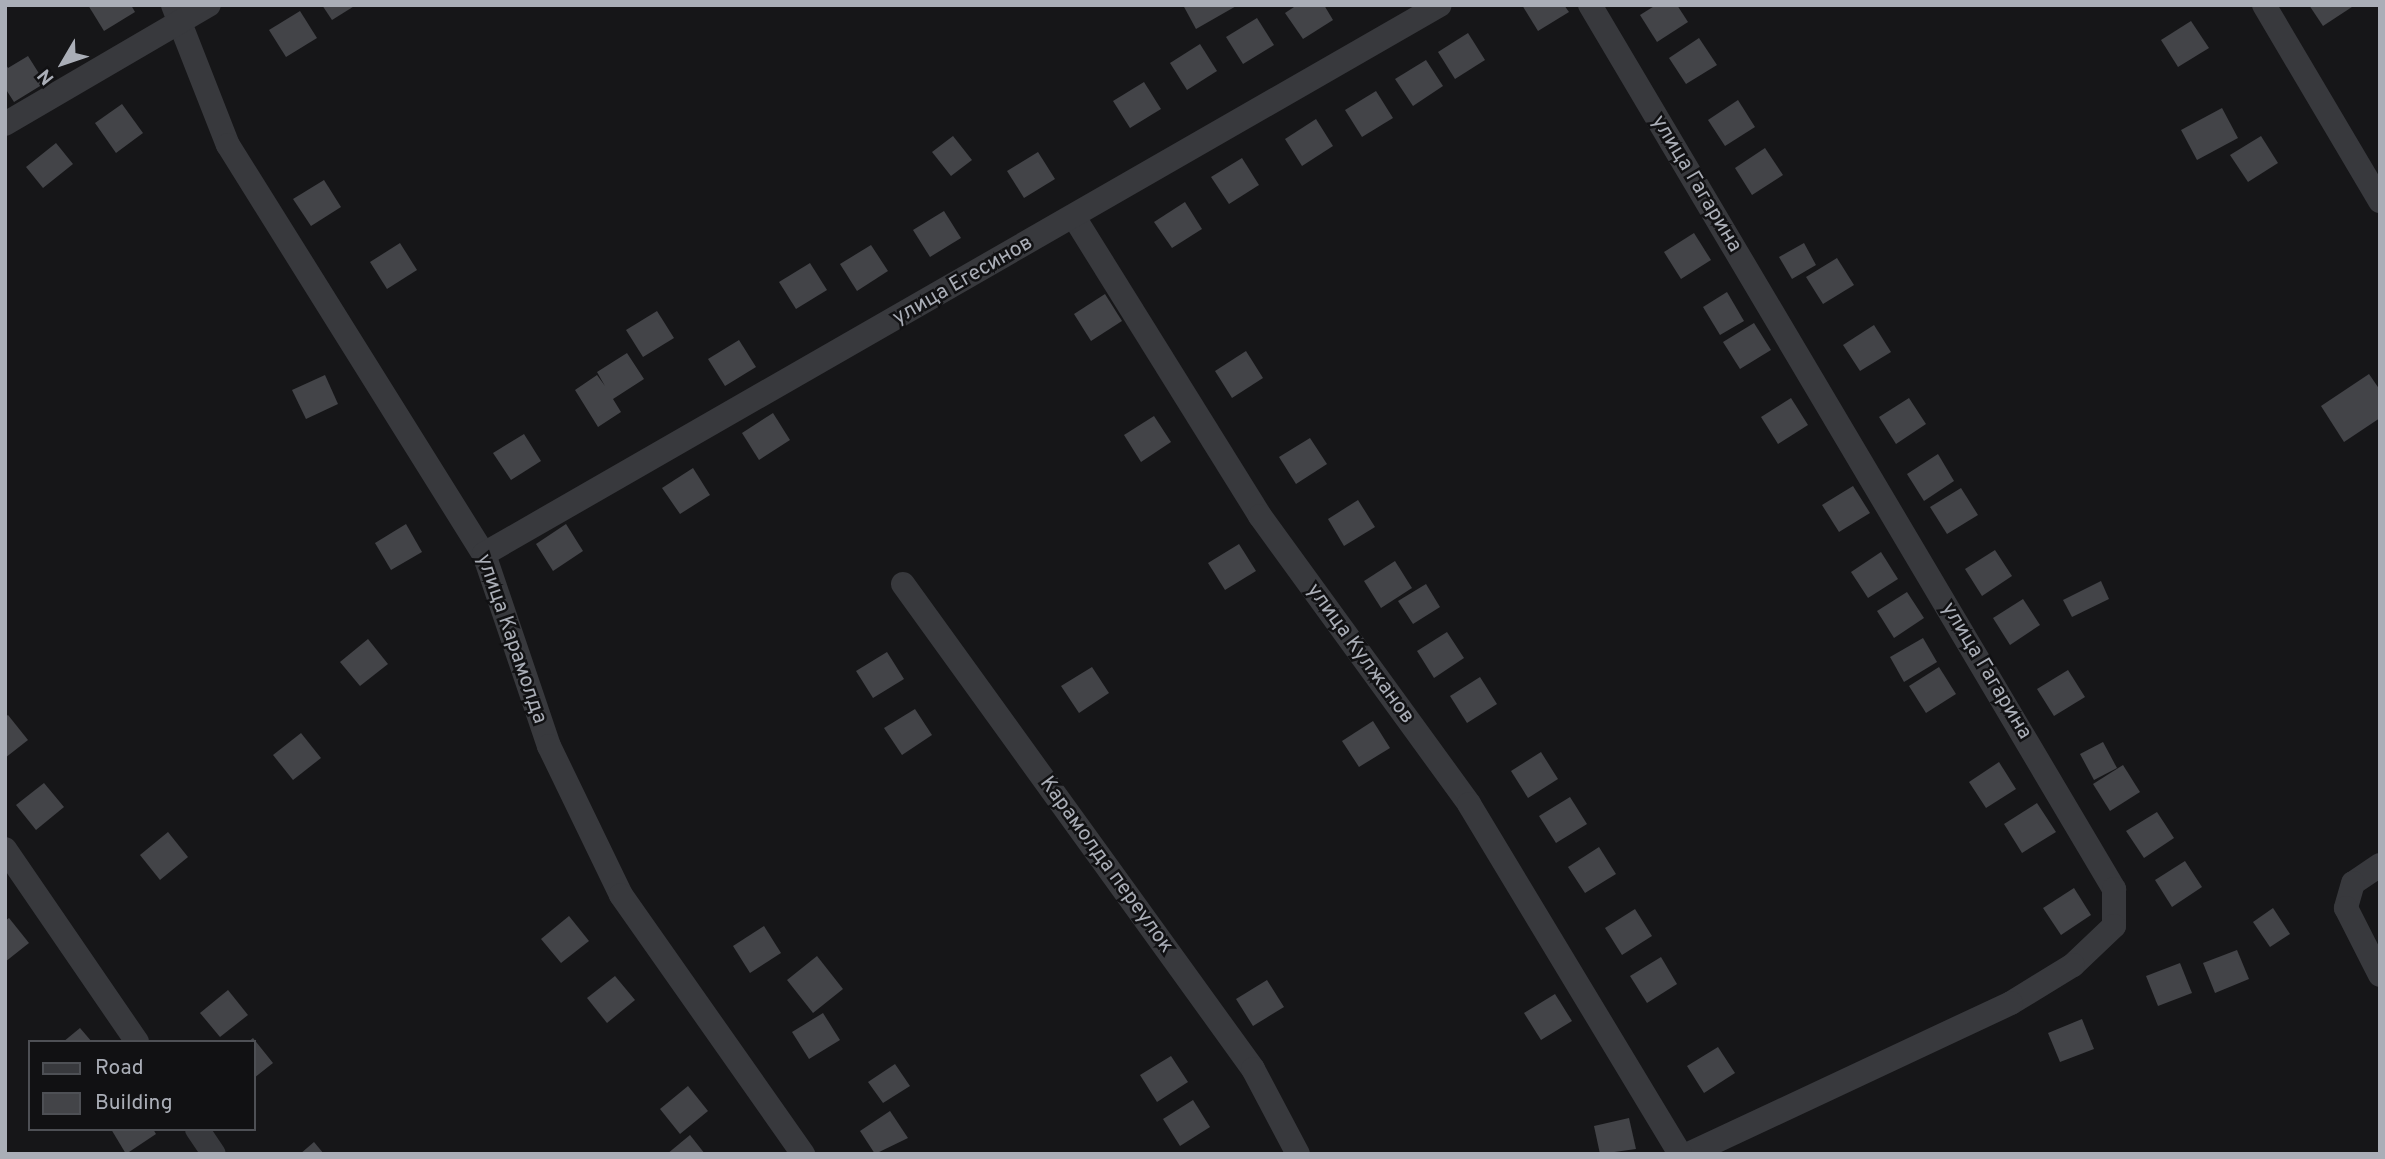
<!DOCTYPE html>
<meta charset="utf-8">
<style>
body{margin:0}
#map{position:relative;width:2385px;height:1159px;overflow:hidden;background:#161618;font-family:Overpass,sans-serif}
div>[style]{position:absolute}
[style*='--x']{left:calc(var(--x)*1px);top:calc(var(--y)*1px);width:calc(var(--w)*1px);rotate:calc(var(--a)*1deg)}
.building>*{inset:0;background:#434448}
.minor>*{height:24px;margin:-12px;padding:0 12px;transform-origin:12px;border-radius:12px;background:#38393d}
span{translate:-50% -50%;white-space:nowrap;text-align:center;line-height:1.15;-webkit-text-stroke:5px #111113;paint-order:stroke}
.street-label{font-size:21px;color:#aaaeb7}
.frame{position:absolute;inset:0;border:7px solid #aaaeb7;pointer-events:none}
.legend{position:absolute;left:28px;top:1040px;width:228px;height:91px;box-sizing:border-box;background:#111113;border:2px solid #4e5055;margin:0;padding:9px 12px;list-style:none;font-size:21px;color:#aaaeb7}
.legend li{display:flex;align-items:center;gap:14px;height:35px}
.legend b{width:35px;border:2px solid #4e5055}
.north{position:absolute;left:28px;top:28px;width:70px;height:70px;-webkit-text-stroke:5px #111113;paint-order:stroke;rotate:231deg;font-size:19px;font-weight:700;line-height:28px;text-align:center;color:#aaaeb7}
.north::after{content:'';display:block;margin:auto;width:24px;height:32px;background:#aaaeb7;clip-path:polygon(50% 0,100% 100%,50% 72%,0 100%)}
</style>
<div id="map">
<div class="building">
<i style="clip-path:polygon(88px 5px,131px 5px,135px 12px,104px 31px)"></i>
<i style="clip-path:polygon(322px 5px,356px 5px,332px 20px)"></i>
<i style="clip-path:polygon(1183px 5px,1238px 5px,1196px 29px)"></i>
<i style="clip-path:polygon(1297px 5px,1324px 5px,1333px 20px,1303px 39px,1285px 13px)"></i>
<i style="clip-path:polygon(1522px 5px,1564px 5px,1569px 12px,1538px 31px)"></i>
<i style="clip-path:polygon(1656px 5px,1677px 5px,1688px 22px,1657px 42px,1640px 15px)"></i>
<i style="clip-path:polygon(2309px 5px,2355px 5px,2323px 26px)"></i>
<i style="clip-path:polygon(300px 11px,317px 38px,286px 57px,269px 30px)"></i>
<i style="clip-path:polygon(1257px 18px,1274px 45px,1243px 64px,1226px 37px)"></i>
<i style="clip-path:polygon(2191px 21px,2209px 48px,2178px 67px,2161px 40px)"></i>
<i style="clip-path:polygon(1468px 33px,1485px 60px,1455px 79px,1438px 52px)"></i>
<i style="clip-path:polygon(1699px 38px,1717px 65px,1686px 84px,1669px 58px)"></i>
<i style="clip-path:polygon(1200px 44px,1217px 71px,1187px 90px,1170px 63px)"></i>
<i style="clip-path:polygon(28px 56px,45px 83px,14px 102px,5px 88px,5px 63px,8px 68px)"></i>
<i style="clip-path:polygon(1426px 60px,1443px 86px,1413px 106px,1395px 79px)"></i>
<i style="clip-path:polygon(1144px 82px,1161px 109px,1130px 128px,1113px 101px)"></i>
<i style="clip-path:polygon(1376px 91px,1393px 118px,1362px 137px,1345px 110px)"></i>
<i style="clip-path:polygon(1738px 100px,1755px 127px,1725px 146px,1708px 120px)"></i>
<i style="clip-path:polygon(122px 104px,143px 133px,116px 153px,95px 123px)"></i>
<i style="clip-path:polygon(2222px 108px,2238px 138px,2197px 160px,2181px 130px)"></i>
<i style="clip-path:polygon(1316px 119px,1333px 146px,1302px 166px,1285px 139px)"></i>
<i style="clip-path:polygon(953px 136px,972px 160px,951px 176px,932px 152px)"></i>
<i style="clip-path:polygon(2261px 136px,2278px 163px,2248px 182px,2230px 155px)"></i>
<i style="clip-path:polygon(56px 143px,73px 164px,43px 188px,26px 167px)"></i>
<i style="clip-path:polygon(1765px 148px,1783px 175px,1752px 195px,1735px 168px)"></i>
<i style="clip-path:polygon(1038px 152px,1055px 179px,1024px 198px,1007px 171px)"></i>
<i style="clip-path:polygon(1242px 158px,1259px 185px,1229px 204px,1211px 177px)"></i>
<i style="clip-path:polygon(324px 180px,341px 207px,311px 226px,293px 199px)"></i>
<i style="clip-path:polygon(1185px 202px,1202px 229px,1172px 248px,1154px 222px)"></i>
<i style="clip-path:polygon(944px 211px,961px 238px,930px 257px,913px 230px)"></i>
<i style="clip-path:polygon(1694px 233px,1711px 260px,1681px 279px,1664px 252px)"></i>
<i style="clip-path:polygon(400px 243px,417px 270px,387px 289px,370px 262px)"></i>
<i style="clip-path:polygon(1804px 243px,1816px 265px,1792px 279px,1779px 257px)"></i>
<i style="clip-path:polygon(871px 245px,888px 271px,857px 291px,840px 264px)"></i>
<i style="clip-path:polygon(1837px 258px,1854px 285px,1823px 304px,1806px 277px)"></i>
<i style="clip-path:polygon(810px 263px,827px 290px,796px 309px,779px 282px)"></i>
<i style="clip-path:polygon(1727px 292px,1744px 321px,1720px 335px,1703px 307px)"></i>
<i style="clip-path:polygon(1105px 294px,1122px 321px,1091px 341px,1074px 314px)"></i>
<i style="clip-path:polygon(657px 311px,674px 338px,643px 357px,626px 330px)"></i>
<i style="clip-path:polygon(1754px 323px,1771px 350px,1740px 369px,1723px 342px)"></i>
<i style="clip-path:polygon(1874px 325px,1891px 352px,1860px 371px,1843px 345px)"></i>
<i style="clip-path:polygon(739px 340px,756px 367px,725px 386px,708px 359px)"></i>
<i style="clip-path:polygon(1246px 351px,1263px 378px,1232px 398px,1215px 371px)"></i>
<i style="clip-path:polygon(627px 353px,644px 379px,613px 399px,621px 412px,598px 427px,575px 390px,597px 375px,605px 386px,597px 372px)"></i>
<i style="clip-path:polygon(2369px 374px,2380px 390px,2380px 418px,2344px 442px,2321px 406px)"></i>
<i style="clip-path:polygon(325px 375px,338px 404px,306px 419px,292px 390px)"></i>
<i style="clip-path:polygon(1791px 398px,1808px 425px,1778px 444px,1761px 417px)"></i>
<i style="clip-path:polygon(1909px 398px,1926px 424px,1896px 444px,1879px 417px)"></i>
<i style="clip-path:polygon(773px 413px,790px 440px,759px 460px,742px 433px)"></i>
<i style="clip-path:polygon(1154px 416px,1171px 442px,1141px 462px,1124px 435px)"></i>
<i style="clip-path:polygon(524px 434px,541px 461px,511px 480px,493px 453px)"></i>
<i style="clip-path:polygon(1310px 438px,1327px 464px,1296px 484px,1279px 457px)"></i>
<i style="clip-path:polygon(1938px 454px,1954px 481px,1924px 501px,1907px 474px)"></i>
<i style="clip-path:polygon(693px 468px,710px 495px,680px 514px,662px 488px)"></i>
<i style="clip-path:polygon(1853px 486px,1870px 513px,1839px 532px,1822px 505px)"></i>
<i style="clip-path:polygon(1961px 488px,1978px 515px,1947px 534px,1930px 507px)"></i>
<i style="clip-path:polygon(1358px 500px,1375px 527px,1344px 546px,1328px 519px)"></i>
<i style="clip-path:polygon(406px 524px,422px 552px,391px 570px,375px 543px)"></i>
<i style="clip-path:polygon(566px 524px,583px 551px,553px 571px,536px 544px)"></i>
<i style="clip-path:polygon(1239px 544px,1256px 571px,1225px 590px,1208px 563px)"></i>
<i style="clip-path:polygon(1995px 550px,2012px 576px,1982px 596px,1965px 569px)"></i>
<i style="clip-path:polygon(1881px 552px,1898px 579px,1868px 598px,1851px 572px)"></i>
<i style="clip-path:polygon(1395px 561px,1412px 588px,1381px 608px,1364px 581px)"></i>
<i style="clip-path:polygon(2101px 581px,2109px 599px,2072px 617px,2063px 600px)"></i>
<i style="clip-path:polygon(1426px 584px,1440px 607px,1413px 624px,1398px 601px)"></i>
<i style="clip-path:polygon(1907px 592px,1924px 618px,1894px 638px,1877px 611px)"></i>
<i style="clip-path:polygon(2023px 599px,2040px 625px,2010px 645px,1993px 618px)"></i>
<i style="clip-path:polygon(1447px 632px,1464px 658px,1434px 678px,1417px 651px)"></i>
<i style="clip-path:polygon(1923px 638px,1937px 662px,1904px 682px,1890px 657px)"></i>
<i style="clip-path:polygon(368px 639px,388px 664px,360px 686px,340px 662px)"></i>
<i style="clip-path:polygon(887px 652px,904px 679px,873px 698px,856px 671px)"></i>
<i style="clip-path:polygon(1092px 667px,1109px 693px,1079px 713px,1061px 686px)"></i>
<i style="clip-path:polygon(1939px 667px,1956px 694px,1926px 713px,1909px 686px)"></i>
<i style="clip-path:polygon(2068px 670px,2085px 697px,2054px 716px,2037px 689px)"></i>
<i style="clip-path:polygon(1480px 677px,1497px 704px,1467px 723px,1450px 696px)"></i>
<i style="clip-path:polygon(915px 709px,932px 735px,902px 755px,884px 728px)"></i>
<i style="clip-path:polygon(8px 715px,28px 740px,5px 758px,5px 717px)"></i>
<i style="clip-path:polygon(1373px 721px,1390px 748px,1359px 767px,1342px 741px)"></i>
<i style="clip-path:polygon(301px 733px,321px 758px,293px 780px,273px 755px)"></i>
<i style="clip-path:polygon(2103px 742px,2117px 768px,2094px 780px,2080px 754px)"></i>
<i style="clip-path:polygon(1541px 752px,1558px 779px,1528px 798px,1511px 771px)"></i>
<i style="clip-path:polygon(1999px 762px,2016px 789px,1986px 808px,1969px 782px)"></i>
<i style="clip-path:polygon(2123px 765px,2140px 792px,2110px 811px,2093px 784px)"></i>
<i style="clip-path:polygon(44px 783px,64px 807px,36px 830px,16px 805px)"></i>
<i style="clip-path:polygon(1570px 797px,1587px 824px,1556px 843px,1539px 816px)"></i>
<i style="clip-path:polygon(2037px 803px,2056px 832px,2022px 853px,2004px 824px)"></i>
<i style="clip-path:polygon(2157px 812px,2174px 838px,2144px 858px,2126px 831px)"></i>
<i style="clip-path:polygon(168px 832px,188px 857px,160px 880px,140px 855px)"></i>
<i style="clip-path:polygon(1599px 847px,1616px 874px,1585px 893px,1568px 867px)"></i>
<i style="clip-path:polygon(2185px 861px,2202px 887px,2172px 907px,2155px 880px)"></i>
<i style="clip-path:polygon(2074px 888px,2091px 915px,2061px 935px,2043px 908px)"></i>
<i style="clip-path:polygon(2273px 908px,2290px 934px,2270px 947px,2253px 922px)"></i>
<i style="clip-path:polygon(1635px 909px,1652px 936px,1622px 955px,1605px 928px)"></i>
<i style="clip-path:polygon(569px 916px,589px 941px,561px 963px,541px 939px)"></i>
<i style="clip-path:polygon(9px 918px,29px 943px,5px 962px,5px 921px)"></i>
<i style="clip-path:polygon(764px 926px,781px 953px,750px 973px,733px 946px)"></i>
<i style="clip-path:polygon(2237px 950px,2249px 979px,2215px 993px,2203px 963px)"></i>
<i style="clip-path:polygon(817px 956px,843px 989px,813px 1013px,787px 980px)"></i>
<i style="clip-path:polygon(1661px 957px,1677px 984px,1647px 1003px,1630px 976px)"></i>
<i style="clip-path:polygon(2180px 963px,2192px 993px,2158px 1006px,2146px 976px)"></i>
<i style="clip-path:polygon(615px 976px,635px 1000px,607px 1023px,587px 998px)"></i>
<i style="clip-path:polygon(1267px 980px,1284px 1007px,1253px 1026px,1236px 999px)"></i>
<i style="clip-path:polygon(228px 990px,248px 1015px,220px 1037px,200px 1013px)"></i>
<i style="clip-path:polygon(1555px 994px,1572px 1021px,1541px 1040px,1524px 1013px)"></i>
<i style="clip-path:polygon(823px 1013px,840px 1040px,809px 1059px,792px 1032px)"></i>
<i style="clip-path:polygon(2082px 1019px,2094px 1049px,2060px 1062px,2048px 1033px)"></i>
<i style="clip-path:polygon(80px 1028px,92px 1042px,63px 1042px)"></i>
<i style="clip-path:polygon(253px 1038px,273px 1063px,254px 1078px,254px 1042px,248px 1042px)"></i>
<i style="clip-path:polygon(1718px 1047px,1735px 1073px,1704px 1093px,1687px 1066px)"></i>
<i style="clip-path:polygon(1171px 1056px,1188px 1082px,1157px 1102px,1140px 1075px)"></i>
<i style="clip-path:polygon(895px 1064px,910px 1086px,883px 1103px,868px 1082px)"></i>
<i style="clip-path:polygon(688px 1086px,708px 1111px,680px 1134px,660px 1109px)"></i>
<i style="clip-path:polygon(1193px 1100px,1210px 1127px,1180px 1146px,1163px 1119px)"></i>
<i style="clip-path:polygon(890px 1111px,908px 1138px,875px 1154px,860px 1131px)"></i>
<i style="clip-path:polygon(1629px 1118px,1636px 1149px,1600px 1154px,1594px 1126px)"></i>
<i style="clip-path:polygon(111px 1129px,153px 1129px,156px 1134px,126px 1154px)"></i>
<i style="clip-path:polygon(690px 1135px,705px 1154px,667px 1154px)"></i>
<i style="clip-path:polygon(314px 1142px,324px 1154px,300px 1154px)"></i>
</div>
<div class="minor">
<i style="--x:173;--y:5;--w:150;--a:68.6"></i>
<i style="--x:228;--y:145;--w:483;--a:58"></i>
<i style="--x:484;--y:554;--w:203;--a:71.3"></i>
<i style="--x:549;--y:746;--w:165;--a:64.2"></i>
<i style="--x:621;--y:895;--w:317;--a:54.9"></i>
<i style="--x:1590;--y:5;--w:1028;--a:59.34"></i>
<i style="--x:2114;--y:889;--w:37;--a:90"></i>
<i style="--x:2114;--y:926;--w:57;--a:136.4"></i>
<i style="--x:2073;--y:965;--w:73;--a:148.5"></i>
<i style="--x:2011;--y:1003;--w:357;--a:154.9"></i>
<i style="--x:2264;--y:5;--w:228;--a:59.4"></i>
<i style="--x:5;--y:124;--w:236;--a:-30.3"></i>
<i style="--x:1074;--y:217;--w:352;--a:58.1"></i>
<i style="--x:1260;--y:516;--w:356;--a:54"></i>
<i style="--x:1469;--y:804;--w:409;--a:58.9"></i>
<i style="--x:484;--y:554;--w:1102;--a:-29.87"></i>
<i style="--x:903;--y:584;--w:598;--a:54.18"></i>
<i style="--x:1253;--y:1069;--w:96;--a:62.1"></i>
<i style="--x:5;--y:849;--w:234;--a:55.6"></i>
<i style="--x:2380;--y:865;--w:32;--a:146"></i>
<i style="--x:2353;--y:883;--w:26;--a:106"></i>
<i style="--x:2346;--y:908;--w:75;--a:63.1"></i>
<i style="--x:197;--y:1129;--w:30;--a:56"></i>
</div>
<div class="street-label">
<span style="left:1696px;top:184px;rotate:59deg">улица Гагарина</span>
<span style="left:963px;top:281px;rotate:-30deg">улица Егесинов</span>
<span style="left:511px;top:639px;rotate:71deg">улица Карамолда</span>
<span style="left:1360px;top:654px;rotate:54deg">улица Кулжанов</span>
<span style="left:1986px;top:671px;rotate:59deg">улица Гагарина</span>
<span style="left:1106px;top:865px;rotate:54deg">Карамолда переулок</span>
</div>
<div class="frame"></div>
<ul class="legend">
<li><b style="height:9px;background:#38393d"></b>Road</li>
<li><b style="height:19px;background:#434448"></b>Building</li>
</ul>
<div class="north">N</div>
</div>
